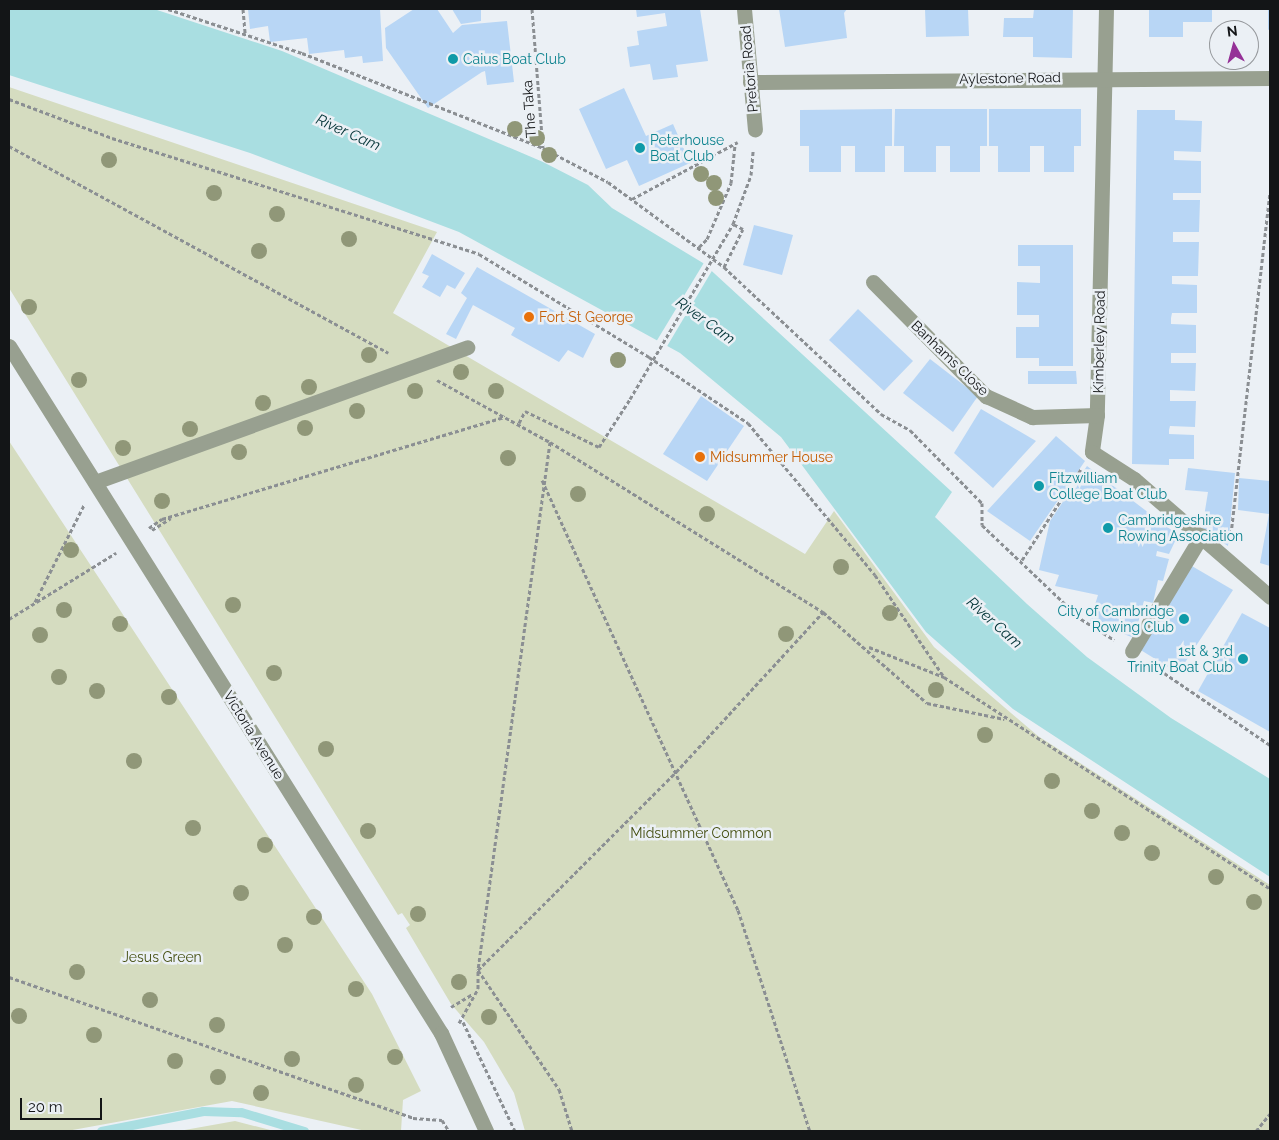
<!DOCTYPE html>
<style>
body{margin:0}
#map{position:relative;width:1279px;height:1140px;overflow:hidden;background:#ebf0f5;font-family:Raleway,sans-serif}
div>[style]{position:absolute}
[style*='--x']{left:calc(var(--x)*1px);top:calc(var(--y)*1px);width:calc(var(--w)*1px);rotate:calc(var(--a)*1deg)}
.green>*{inset:0;background:#d5dcc0}
.water>*{inset:0;background:#a9dee1}
.pier>*{inset:0;background:#ebf0f5}
.stream>*{height:9px;margin:-4.5px;padding:0 4.5px;transform-origin:4.5px;border-radius:4.5px;background:#a9dee1}
.building>*{inset:0;background:#b8d6f5}
.path>*{height:3px;margin-top:-1.5px;transform-origin:0;background:repeating-linear-gradient(90deg,#8b8f93 0 4px,transparent 0 6.5px)}
.minor>*{height:15px;margin:-7.5px;padding:0 7.5px;transform-origin:7.5px;border-radius:7.5px;background:#98a090}
.path-bridge>*{height:3px;margin-top:-1.5px;transform-origin:0;background:repeating-linear-gradient(90deg,#8b8f93 0 4px,transparent 0 6.5px)}
.trees>*{width:16px;height:16px;margin:-8px;border-radius:50%;background:#909778}
.dots>*{width:14px;height:14px;translate:-50% -50%;box-sizing:border-box;border:2px solid #ebf0f5;border-radius:50%}
span{translate:-50% -50%;white-space:nowrap;text-align:center;line-height:1.15;-webkit-text-stroke:5px #ebf0f5;paint-order:stroke}
.culture-label{font-size:14px;color:#0d838f}
.left{translate:0 -50%;text-align:left}
.right{translate:-100% -50%;text-align:right}
.street-label{font-size:14px;color:#131517}
.food-label{font-size:14px;color:#c56008}
.park-label{font-size:14px;color:#454f11}
.water-label{font-size:15px;color:#003235;font-style:italic}
.frame{position:absolute;inset:0;border:10px solid #131517;pointer-events:none}
.north{position:absolute;left:1209px;top:20px;width:50px;height:50px;box-sizing:border-box;background:#ebf0f5;border:1px solid #95989c;border-radius:50%;rotate:353deg;font-size:14px;font-weight:700;line-height:20px;text-align:center;color:#131517}
.north::after{content:'';display:block;margin:auto;width:18px;height:22px;background:#953197;clip-path:polygon(50% 0,100% 100%,50% 72%,0 100%)}
.scale{position:absolute;left:20px;top:1098px;width:82px;height:22px;box-sizing:border-box;border:2px solid #131517;border-top:0;padding-left:6px;font-size:15px;line-height:18px;white-space:nowrap;color:#131517;-webkit-text-stroke:4px #ebf0f5;paint-order:stroke}
</style>
<div id="map">
<div class="green">
<i style="clip-path:polygon(9px 87px,437px 232px,393px 313px,805px 554px,834px 511px,934px 647px,1038px 736px,1270px 885px,1270px 1131px,525px 1131px,514px 1093px,484px 1042px,451px 1004px,406px 928px,410px 925px,402px 913px,398px 915px,9px 288px)"></i>
<i style="clip-path:polygon(9px 441px,372px 994px,421px 1091px,403px 1100px,401px 1131px,366px 1131px,232px 1101px,67px 1131px,9px 1131px)"></i>
<i style="clip-path:polygon(235px 1121px,274px 1131px,179px 1131px)"></i>
</div>
<div class="water">
<i style="clip-path:polygon(9px 9px,154px 9px,282px 51px,543px 162px,588px 185px,612px 208px,703px 263px,952px 492px,935px 517px,1027px 604px,1087px 657px,1171px 718px,1270px 779px,1270px 877px,1013px 709px,926px 632px,781px 437px,680px 353px,459px 232px,250px 153px,9px 75px)"></i>
</div>
<div class="pier">
<i style="clip-path:polygon(705px 261px,713px 269px,666px 348px,656px 342px)"></i>
</div>
<div class="stream">
<i style="--x:101;--y:1131;--w:104;--a:-11.1"></i>
<i style="--x:203;--y:1111;--w:38;--a:2"></i>
<i style="--x:241;--y:1112;--w:66;--a:16.8"></i>
</div>
<div class="building">
<i style="clip-path:polygon(248px 9px,380px 9px,383px 61px,363px 63px,362px 56px,345px 58px,344px 50px,309px 54px,307px 38px,270px 42px,268px 26px,250px 29px)"></i>
<i style="clip-path:polygon(414px 9px,437px 9px,453px 33px,462px 25px,507px 21px,514px 82px,487px 85px,485px 71px,482px 72px,428px 108px,386px 48px,385px 28px)"></i>
<i style="clip-path:polygon(452px 9px,481px 9px,481px 21px,461px 24px)"></i>
<i style="clip-path:polygon(636px 9px,700px 9px,708px 61px,676px 65px,678px 77px,653px 80px,650px 64px,630px 67px,627px 47px,639px 45px,637px 31px,667px 26px,665px 13px,637px 17px)"></i>
<i style="clip-path:polygon(779px 9px,847px 9px,844px 13px,847px 38px,785px 47px)"></i>
<i style="clip-path:polygon(925px 9px,968px 9px,969px 36px,926px 37px)"></i>
<i style="clip-path:polygon(1034px 9px,1073px 9px,1072px 58px,1033px 57px,1033px 37px,1003px 37px,1004px 18px,1033px 18px)"></i>
<i style="clip-path:polygon(1149px 9px,1212px 9px,1212px 22px,1183px 22px,1183px 37px,1149px 37px)"></i>
<i style="clip-path:polygon(1268px 9px,1270px 9px,1270px 29px,1268px 30px)"></i>
<i style="clip-path:polygon(624px 88px,646px 136px,673px 124px,690px 163px,639px 186px,627px 160px,606px 169px,579px 109px)"></i>
<i style="clip-path:polygon(892px 109px,892px 146px,885px 146px,885px 172px,855px 172px,855px 146px,841px 146px,841px 172px,809px 172px,809px 146px,800px 146px,800px 110px)"></i>
<i style="clip-path:polygon(895px 109px,987px 109px,987px 146px,980px 146px,980px 172px,950px 172px,950px 146px,936px 146px,936px 172px,904px 172px,904px 146px,894px 146px)"></i>
<i style="clip-path:polygon(989px 109px,1081px 109px,1081px 146px,1074px 146px,1074px 172px,1044px 172px,1044px 146px,1030px 146px,1030px 172px,998px 172px,998px 146px,989px 146px)"></i>
<i style="clip-path:polygon(1137px 110px,1175px 110px,1175px 120px,1202px 121px,1201px 152px,1174px 151px,1174px 160px,1201px 161px,1201px 193px,1173px 193px,1173px 200px,1200px 200px,1199px 232px,1173px 232px,1173px 242px,1199px 242px,1198px 276px,1172px 276px,1172px 284px,1197px 285px,1197px 313px,1172px 313px,1171px 318px,1171px 324px,1196px 325px,1196px 353px,1171px 353px,1171px 363px,1196px 363px,1195px 391px,1170px 390px,1170px 401px,1196px 401px,1195px 427px,1170px 426px,1169px 430px,1169px 434px,1194px 435px,1194px 459px,1169px 459px,1169px 465px,1132px 464px)"></i>
<i style="clip-path:polygon(754px 225px,793px 235px,782px 275px,743px 265px)"></i>
<i style="clip-path:polygon(1018px 245px,1073px 245px,1073px 366px,1039px 366px,1039px 358px,1016px 358px,1016px 327px,1039px 327px,1039px 315px,1017px 315px,1017px 282px,1040px 283px,1040px 266px,1018px 266px)"></i>
<i style="clip-path:polygon(432px 254px,465px 273px,455px 289px,447px 285px,440px 297px,422px 287px,429px 276px,422px 273px)"></i>
<i style="clip-path:polygon(477px 267px,595px 334px,583px 358px,568px 350px,559px 362px,511px 335px,515px 328px,473px 305px,456px 339px,446px 334px,467px 298px,461px 293px)"></i>
<i style="clip-path:polygon(858px 309px,913px 361px,884px 391px,829px 340px)"></i>
<i style="clip-path:polygon(930px 359px,978px 396px,953px 432px,903px 393px)"></i>
<i style="clip-path:polygon(1028px 371px,1076px 371px,1077px 384px,1028px 384px)"></i>
<i style="clip-path:polygon(701px 396px,744px 426px,707px 481px,663px 454px)"></i>
<i style="clip-path:polygon(981px 409px,1036px 441px,993px 488px,954px 453px)"></i>
<i style="clip-path:polygon(1056px 436px,1085px 461px,1030px 541px,987px 511px)"></i>
<i style="clip-path:polygon(1087px 466px,1178px 535px,1169px 554px,1157px 551px,1156px 556px,1169px 559px,1163px 581px,1158px 580px,1153px 603px,1144px 601px,1134px 638px,1090px 621px,1098px 595px,1055px 586px,1059px 575px,1039px 570px,1050px 521px)"></i>
<i style="clip-path:polygon(1188px 468px,1235px 473px,1228px 546px,1202px 529px,1208px 492px,1185px 490px)"></i>
<i style="clip-path:polygon(1239px 478px,1270px 481px,1270px 566px,1260px 563px,1269px 514px,1238px 510px)"></i>
<i style="clip-path:polygon(1185px 562px,1233px 590px,1178px 673px,1139px 649px)"></i>
<i style="clip-path:polygon(1242px 613px,1270px 628px,1270px 732px,1198px 691px)"></i>
</div>
<div class="path">
<i style="--x:168;--y:9;--w:141;--a:18.2"></i>
<i style="--x:302;--y:53;--w:259;--a:21.5"></i>
<i style="--x:543;--y:148;--w:73;--a:27.6"></i>
<i style="--x:608;--y:182;--w:144;--a:36.2"></i>
<i style="--x:724;--y:267;--w:215;--a:43.1"></i>
<i style="--x:881;--y:414;--w:33;--a:29"></i>
<i style="--x:910;--y:430;--w:103;--a:45.4"></i>
<i style="--x:982;--y:503;--w:22;--a:90"></i>
<i style="--x:982;--y:525;--w:137;--a:43.5"></i>
<i style="--x:1081;--y:619;--w:39;--a:32"></i>
<i style="--x:243;--y:9;--w:24;--a:85"></i>
<i style="--x:532;--y:9;--w:139;--a:85.5"></i>
<i style="--x:9;--y:99;--w:110;--a:20.7"></i>
<i style="--x:112;--y:138;--w:385;--a:17.5"></i>
<i style="--x:479;--y:254;--w:199;--a:31.2"></i>
<i style="--x:649;--y:357;--w:119;--a:33.7"></i>
<i style="--x:748;--y:423;--w:198;--a:50.1"></i>
<i style="--x:875;--y:575;--w:123;--a:55.9"></i>
<i style="--x:9;--y:146;--w:432;--a:28.6"></i>
<i style="--x:632;--y:199;--w:120;--a:-28.3"></i>
<i style="--x:699;--y:247;--w:11;--a:-45"></i>
<i style="--x:707;--y:239;--w:61;--a:-66.8"></i>
<i style="--x:731;--y:183;--w:38;--a:-84"></i>
<i style="--x:724;--y:267;--w:42;--a:-63.4"></i>
<i style="--x:743;--y:229;--w:11;--a:-153"></i>
<i style="--x:733;--y:224;--w:52;--a:-69.8"></i>
<i style="--x:751;--y:175;--w:25;--a:-85"></i>
<i style="--x:437;--y:380;--w:129;--a:28.8"></i>
<i style="--x:550;--y:442;--w:322;--a:31.9"></i>
<i style="--x:823;--y:612;--w:138;--a:41.2"></i>
<i style="--x:927;--y:703;--w:79;--a:11.7"></i>
<i style="--x:519;--y:423;--w:13;--a:-63"></i>
<i style="--x:525;--y:411;--w:82;--a:25.9"></i>
<i style="--x:599;--y:447;--w:57;--a:-57.1"></i>
<i style="--x:550;--y:442;--w:533;--a:97.77"></i>
<i style="--x:478;--y:970;--w:144;--a:55.8"></i>
<i style="--x:559;--y:1089;--w:44;--a:72.8"></i>
<i style="--x:542;--y:480;--w:473;--a:65.5"></i>
<i style="--x:738;--y:910;--w:232;--a:72"></i>
<i style="--x:149;--y:528;--w:16;--a:-35"></i>
<i style="--x:162;--y:519;--w:358;--a:-16.6"></i>
<i style="--x:152;--y:530;--w:22;--a:-32"></i>
<i style="--x:1231;--y:534;--w:342;--a:-83.5"></i>
<i style="--x:1022;--y:560;--w:108;--a:-57"></i>
<i style="--x:35;--y:602;--w:109;--a:-63.2"></i>
<i style="--x:9;--y:619;--w:126;--a:-31.7"></i>
<i style="--x:869;--y:647;--w:81;--a:21.8"></i>
<i style="--x:944;--y:677;--w:389;--a:33"></i>
<i style="--x:1148;--y:662;--w:148;--a:34.2"></i>
<i style="--x:9;--y:977;--w:428;--a:19.2"></i>
<i style="--x:413;--y:1118;--w:29;--a:4"></i>
<i style="--x:442;--y:1120;--w:13;--a:58"></i>
<i style="--x:451;--y:1007;--w:26;--a:-31"></i>
<i style="--x:463;--y:1022;--w:121;--a:64.5"></i>
<i style="--x:459;--y:1023;--w:39;--a:-61"></i>
<i style="--x:478;--y:989;--w:19;--a:-90"></i>
<i style="--x:478;--y:970;--w:280;--a:-45"></i>
<i style="--x:676;--y:772;--w:217;--a:-47.4"></i>
<i style="--x:1256;--y:1131;--w:22;--a:-51"></i>
</div>
<div class="minor">
<i style="--x:744;--y:9;--w:121;--a:84.8"></i>
<i style="--x:1106;--y:9;--w:406;--a:91.3"></i>
<i style="--x:1097;--y:415;--w:37;--a:98"></i>
<i style="--x:1092;--y:452;--w:50;--a:32.7"></i>
<i style="--x:1134;--y:479;--w:180;--a:40.9"></i>
<i style="--x:750;--y:82;--w:520;--a:-0.44"></i>
<i style="--x:873;--y:282;--w:161;--a:45.3"></i>
<i style="--x:986;--y:396;--w:51;--a:24.5"></i>
<i style="--x:1032;--y:417;--w:65;--a:-1.8"></i>
<i style="--x:9;--y:346;--w:812;--a:57.84"></i>
<i style="--x:441;--y:1033;--w:108;--a:65.3"></i>
<i style="--x:95;--y:482;--w:396;--a:-19.9"></i>
<i style="--x:1132;--y:651;--w:135;--a:-58.9"></i>
</div>
<div class="path-bridge">
<i style="--x:630;--y:399;--w:203;--a:-59.5"></i>
</div>
<div class="trees">
<i style="left:515px;top:129px"></i>
<i style="left:537px;top:138px"></i>
<i style="left:549px;top:155px"></i>
<i style="left:109px;top:160px"></i>
<i style="left:701px;top:174px"></i>
<i style="left:714px;top:183px"></i>
<i style="left:214px;top:193px"></i>
<i style="left:716px;top:198px"></i>
<i style="left:277px;top:214px"></i>
<i style="left:349px;top:239px"></i>
<i style="left:259px;top:251px"></i>
<i style="left:29px;top:307px"></i>
<i style="left:369px;top:355px"></i>
<i style="left:618px;top:360px"></i>
<i style="left:461px;top:372px"></i>
<i style="left:79px;top:380px"></i>
<i style="left:309px;top:387px"></i>
<i style="left:415px;top:391px"></i>
<i style="left:496px;top:391px"></i>
<i style="left:263px;top:403px"></i>
<i style="left:357px;top:411px"></i>
<i style="left:305px;top:428px"></i>
<i style="left:190px;top:429px"></i>
<i style="left:123px;top:448px"></i>
<i style="left:239px;top:452px"></i>
<i style="left:508px;top:458px"></i>
<i style="left:578px;top:494px"></i>
<i style="left:162px;top:501px"></i>
<i style="left:707px;top:514px"></i>
<i style="left:71px;top:550px"></i>
<i style="left:841px;top:567px"></i>
<i style="left:233px;top:605px"></i>
<i style="left:64px;top:610px"></i>
<i style="left:890px;top:613px"></i>
<i style="left:120px;top:624px"></i>
<i style="left:786px;top:634px"></i>
<i style="left:40px;top:635px"></i>
<i style="left:274px;top:673px"></i>
<i style="left:59px;top:677px"></i>
<i style="left:936px;top:690px"></i>
<i style="left:97px;top:691px"></i>
<i style="left:169px;top:697px"></i>
<i style="left:985px;top:735px"></i>
<i style="left:326px;top:749px"></i>
<i style="left:134px;top:761px"></i>
<i style="left:1052px;top:781px"></i>
<i style="left:1092px;top:811px"></i>
<i style="left:193px;top:828px"></i>
<i style="left:368px;top:831px"></i>
<i style="left:1122px;top:833px"></i>
<i style="left:265px;top:845px"></i>
<i style="left:1152px;top:853px"></i>
<i style="left:1216px;top:877px"></i>
<i style="left:241px;top:893px"></i>
<i style="left:1254px;top:902px"></i>
<i style="left:418px;top:914px"></i>
<i style="left:314px;top:917px"></i>
<i style="left:285px;top:945px"></i>
<i style="left:77px;top:972px"></i>
<i style="left:459px;top:982px"></i>
<i style="left:356px;top:989px"></i>
<i style="left:150px;top:1000px"></i>
<i style="left:19px;top:1016px"></i>
<i style="left:489px;top:1017px"></i>
<i style="left:217px;top:1025px"></i>
<i style="left:94px;top:1035px"></i>
<i style="left:395px;top:1057px"></i>
<i style="left:292px;top:1059px"></i>
<i style="left:175px;top:1061px"></i>
<i style="left:218px;top:1077px"></i>
<i style="left:356px;top:1085px"></i>
<i style="left:261px;top:1093px"></i>
</div>
<div class="dots">
<i style="left:453px;top:59px;background:#0f9aa8"></i>
<i style="left:640px;top:148px;background:#0f9aa8"></i>
<i style="left:529px;top:317px;background:#e8710a"></i>
<i style="left:700px;top:457px;background:#e8710a"></i>
<i style="left:1039px;top:486px;background:#0f9aa8"></i>
<i style="left:1108px;top:528px;background:#0f9aa8"></i>
<i style="left:1184px;top:619px;background:#0f9aa8"></i>
<i style="left:1243px;top:659px;background:#0f9aa8"></i>
</div>
<div class="culture-label">
<span class="left" style="left:463px;top:59px">Caius Boat Club</span>
<span class="left" style="left:650px;top:148px">Peterhouse<br>Boat Club</span>
<span class="left" style="left:1049px;top:486px">Fitzwilliam<br>College Boat Club</span>
<span class="left" style="left:1118px;top:528px">Cambridgeshire<br>Rowing Association</span>
<span class="right" style="left:1174px;top:619px">City of Cambridge<br>Rowing Club</span>
<span class="right" style="left:1233px;top:659px">1st &amp; 3rd<br>Trinity Boat Club</span>
</div>
<div class="street-label">
<span style="left:749px;top:69px;rotate:-95deg">Pretoria Road</span>
<span style="left:1010px;top:78px;rotate:-1deg">Aylestone Road</span>
<span style="left:529px;top:109px;rotate:-94deg">The Taka</span>
<span style="left:1099px;top:342px;rotate:-89deg">Kimberley Road</span>
<span style="left:950px;top:358px;rotate:44deg">Banhams Close</span>
<span style="left:254px;top:735px;rotate:58deg">Victoria Avenue</span>
</div>
<div class="food-label">
<span class="left" style="left:539px;top:317px">Fort St George</span>
<span class="left" style="left:710px;top:457px">Midsummer House</span>
</div>
<div class="park-label">
<span style="left:701px;top:833px">Midsummer Common</span>
<span style="left:162px;top:957px">Jesus Green</span>
</div>
<div class="water-label">
<span style="left:348px;top:133px;rotate:24deg">River Cam</span>
<span style="left:705px;top:321px;rotate:36deg">River Cam</span>
<span style="left:994px;top:623px;rotate:42deg">River Cam</span>
</div>
<div class="frame"></div>
<div class="north">N</div>
<div class="scale">20 m</div>
</div>
